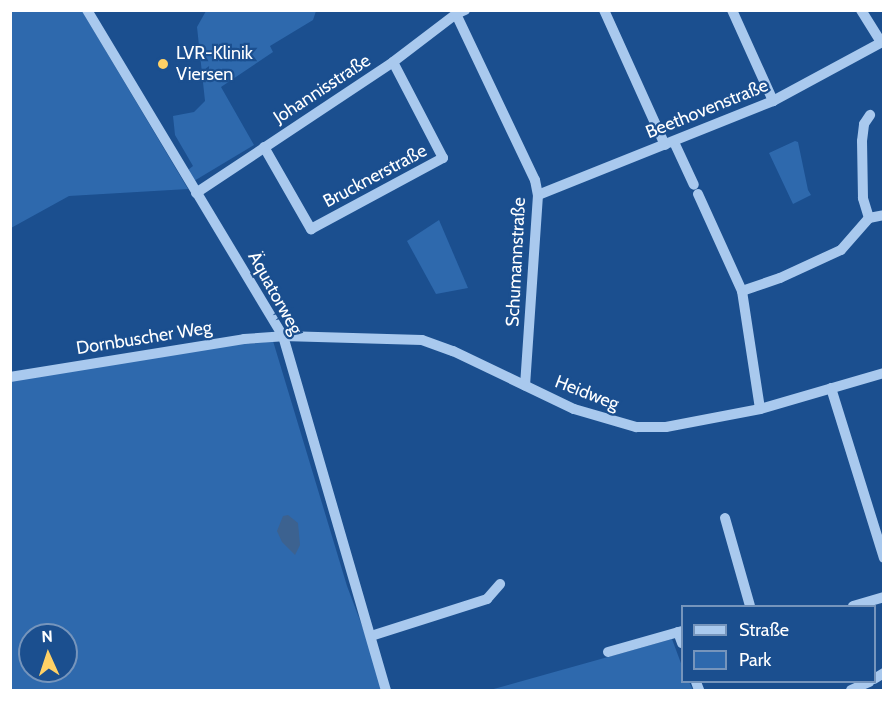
<!DOCTYPE html>
<meta charset="utf-8">
<style>
body{margin:0}
#map{position:relative;width:894px;height:701px;overflow:hidden;background:#1b4f8f;font-family:Cabin,sans-serif}
div>[style]{position:absolute}
[style*='--x']{left:calc(var(--x)*1px);top:calc(var(--y)*1px);width:calc(var(--w)*1px);rotate:calc(var(--a)*1deg)}
.green>*{inset:0;background:#2e69ad}
.water>*{inset:0;background:#3c6290}
.minor>*{height:10px;margin:-5px;padding:0 5px;transform-origin:5px;border-radius:5px;background:#a9c9ee}
.dots>*{width:16px;height:16px;translate:-50% -50%;box-sizing:border-box;border:3px solid #1b4f8f;border-radius:50%}
span{translate:-50% -50%;white-space:nowrap;text-align:center;line-height:1.15;-webkit-text-stroke:4.5px #1b4f8f;paint-order:stroke}
.poi-label{font-size:18px;color:#fff}
.left{translate:0 -50%;text-align:left}
.street-label{font-size:18px;color:#fff}
.frame{position:absolute;inset:0;border:12px solid #fff;pointer-events:none}
.legend{position:absolute;left:681px;top:605px;width:195px;height:78px;box-sizing:border-box;background:#1b4f8f;border:2px solid #7695bc;margin:0;padding:8px 10px;list-style:none;font-size:18px;color:#fff}
.legend li{display:flex;align-items:center;gap:12px;height:30px}
.legend b{width:30px;border:2px solid #7695bc}
.north{position:absolute;left:18px;top:623px;width:60px;height:60px;box-sizing:border-box;background:#1b4f8f;border:2px solid #7695bc;border-radius:50%;rotate:357deg;font-size:16px;font-weight:700;line-height:24px;text-align:center;color:#fff}
.north::after{content:'';display:block;margin:auto;width:21px;height:27px;background:#ffd166;clip-path:polygon(50% 0,100% 100%,50% 72%,0 100%)}
</style>
<div id="map">
<div class="green">
<i style="clip-path:polygon(11px 11px,82px 11px,188px 189px,69px 196px,11px 228px)"></i>
<i style="clip-path:polygon(206px 11px,316px 11px,313px 20px,270px 46px,273px 52px,221px 87px,254px 145px,194px 181px,188px 170px,193px 166px,175px 135px,173px 116px,194px 112px,205px 101px,197px 27px)"></i>
<i style="clip-path:polygon(795px 141px,798px 142px,808px 190px,811px 195px,793px 204px,769px 153px)"></i>
<i style="clip-path:polygon(439px 220px,468px 288px,436px 294px,407px 241px)"></i>
<i style="clip-path:polygon(evenodd,246px 341px,250px 344px,273px 341px,347px 586px,367px 639px,383px 690px,11px 690px,11px 380px,246px 341px,30px 635px,66px 635px,66px 671px,30px 671px,30px 635px)"></i>
<i style="clip-path:polygon(672px 639px,682px 666px,682px 682px,689px 682px,693px 690px,490px 690px)"></i>
</div>
<div class="water">
<i style="clip-path:polygon(288px 515px,298px 523px,300px 545px,295px 555px,282px 542px,277px 531px,283px 516px)"></i>
</div>
<div class="minor">
<i style="--x:87;--y:10;--w:380;--a:59"></i>
<i style="--x:283;--y:336;--w:369;--a:73.8"></i>
<i style="--x:604;--y:10;--w:148;--a:65.7"></i>
<i style="--x:732;--y:10;--w:100;--a:65.7"></i>
<i style="--x:861;--y:10;--w:38;--a:58"></i>
<i style="--x:456;--y:14;--w:184;--a:64.6"></i>
<i style="--x:535;--y:180;--w:15;--a:79"></i>
<i style="--x:538;--y:195;--w:191;--a:93.9"></i>
<i style="--x:674;--y:142;--w:47;--a:65.1"></i>
<i style="--x:264;--y:147;--w:95;--a:60.2"></i>
<i style="--x:311;--y:229;--w:150;--a:-28.3"></i>
<i style="--x:443;--y:158;--w:108;--a:-117.5"></i>
<i style="--x:196;--y:193;--w:237;--a:-33.6"></i>
<i style="--x:393;--y:62;--w:79;--a:-37.3"></i>
<i style="--x:456;--y:14;--w:10;--a:-24"></i>
<i style="--x:698;--y:194;--w:107;--a:65.6"></i>
<i style="--x:742;--y:291;--w:119;--a:81.3"></i>
<i style="--x:538;--y:195;--w:253;--a:-21.8"></i>
<i style="--x:773;--y:101;--w:126;--a:-28.4"></i>
<i style="--x:869;--y:218;--w:21;--a:-107"></i>
<i style="--x:863;--y:198;--w:57;--a:-91"></i>
<i style="--x:862;--y:141;--w:17;--a:-83"></i>
<i style="--x:864;--y:124;--w:11;--a:-56"></i>
<i style="--x:742;--y:291;--w:40;--a:-18.9"></i>
<i style="--x:780;--y:278;--w:67;--a:-24.7"></i>
<i style="--x:841;--y:250;--w:43;--a:-48.8"></i>
<i style="--x:869;--y:218;--w:15;--a:-11"></i>
<i style="--x:10;--y:377;--w:237;--a:-9.2"></i>
<i style="--x:244;--y:339;--w:39;--a:-4"></i>
<i style="--x:283;--y:336;--w:139;--a:1.6"></i>
<i style="--x:422;--y:340;--w:33;--a:20"></i>
<i style="--x:453;--y:351;--w:134;--a:25.6"></i>
<i style="--x:574;--y:409;--w:65;--a:16.2"></i>
<i style="--x:636;--y:427;--w:30;--a:0"></i>
<i style="--x:666;--y:427;--w:96;--a:-10.8"></i>
<i style="--x:760;--y:409;--w:129;--a:-16.2"></i>
<i style="--x:831;--y:388;--w:178;--a:72.7"></i>
<i style="--x:725;--y:518;--w:91;--a:74.1"></i>
<i style="--x:853;--y:606;--w:32;--a:-16"></i>
<i style="--x:678;--y:632;--w:12;--a:70"></i>
<i style="--x:371;--y:636;--w:122;--a:-17.7"></i>
<i style="--x:487;--y:599;--w:20;--a:-49"></i>
<i style="--x:608;--y:652;--w:77;--a:-15.8"></i>
<i style="--x:874;--y:679;--w:12;--a:-31"></i>
<i style="--x:696;--y:682;--w:9;--a:69"></i>
<i style="--x:851;--y:690;--w:20;--a:-24"></i>
</div>
<div class="dots">
<i style="left:163px;top:64px;background:#ffd166"></i>
</div>
<div class="poi-label">
<span class="left" style="left:176px;top:64px">LVR-Klinik<br>Viersen</span>
</div>
<div class="street-label">
<span style="left:322px;top:89px;rotate:-33deg">Johannisstraße</span>
<span style="left:707px;top:109px;rotate:-22deg">Beethovenstraße</span>
<span style="left:375px;top:176px;rotate:-28deg">Brucknerstraße</span>
<span style="left:516px;top:262px;rotate:-87deg">Schumannstraße</span>
<span style="left:275px;top:293px;rotate:61deg">Äquatorweg</span>
<span style="left:144px;top:338px;rotate:-9deg">Dornbuscher Weg</span>
<span style="left:587px;top:393px;rotate:21deg">Heidweg</span>
</div>
<div class="frame"></div>
<ul class="legend">
<li><b style="height:8px;background:#a9c9ee"></b>Straße</li>
<li><b style="height:16px;background:#2e69ad"></b>Park</li>
</ul>
<div class="north">N</div>
</div>
